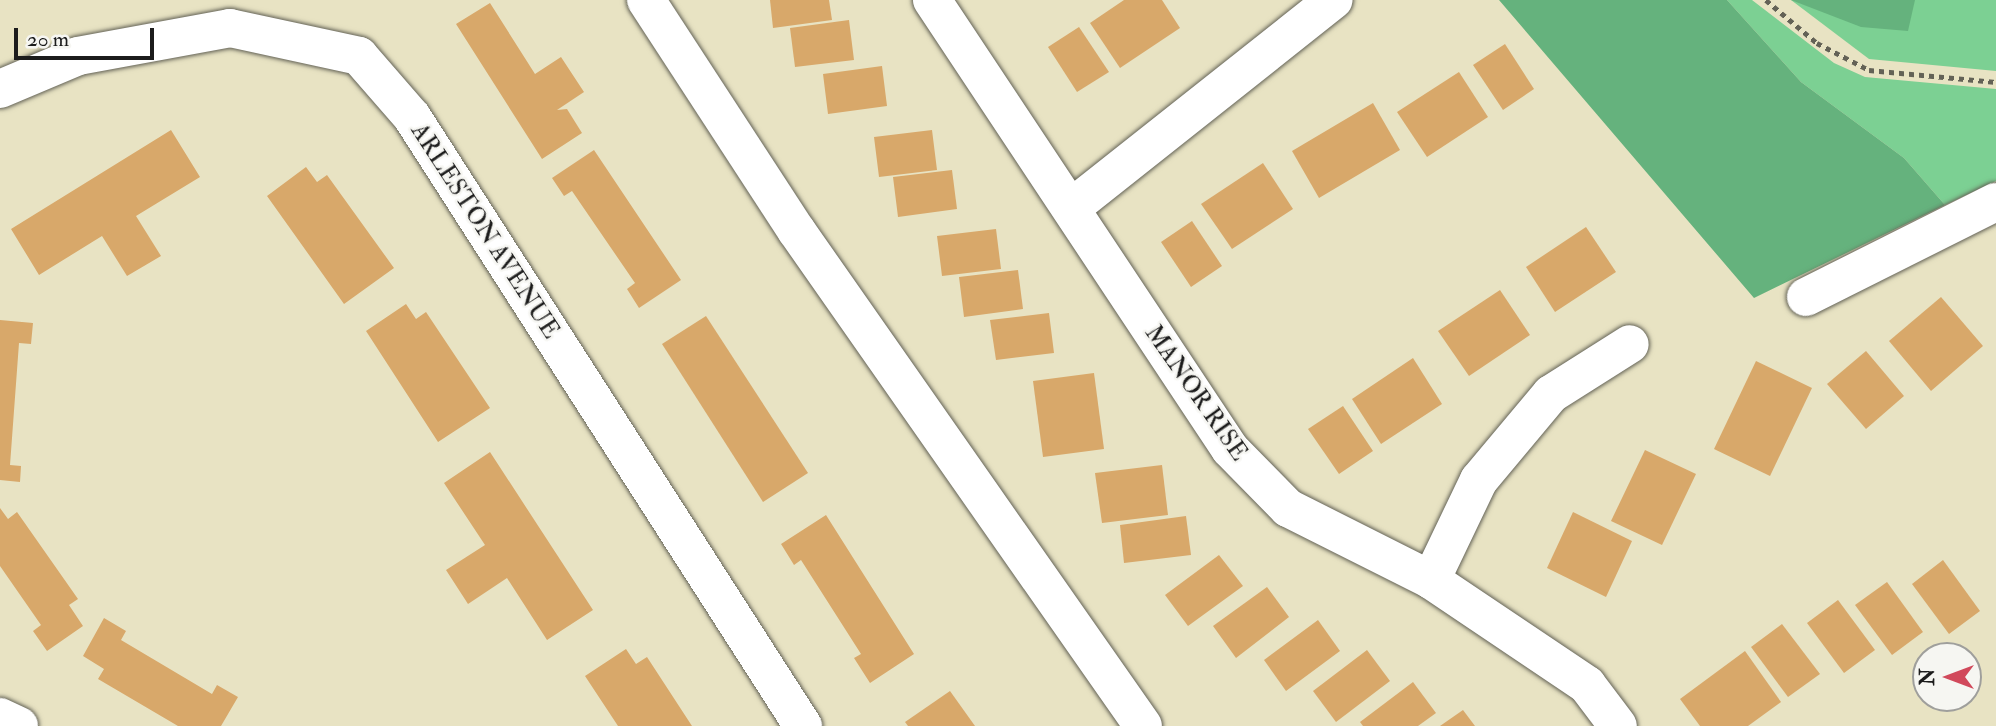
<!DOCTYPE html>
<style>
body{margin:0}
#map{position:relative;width:1996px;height:726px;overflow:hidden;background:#e8e3c3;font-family:"IM FELL Double Pica",serif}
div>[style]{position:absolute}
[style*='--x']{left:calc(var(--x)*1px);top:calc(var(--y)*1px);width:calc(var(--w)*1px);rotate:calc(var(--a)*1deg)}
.green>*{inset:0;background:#7cd093}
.forest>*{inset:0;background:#65b27d}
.building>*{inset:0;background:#d8a86a}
.path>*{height:4.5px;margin-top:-2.25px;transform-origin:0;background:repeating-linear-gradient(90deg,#636256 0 5px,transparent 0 10px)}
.roads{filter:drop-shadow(0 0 2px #636256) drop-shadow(0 0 2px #636256)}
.minor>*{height:38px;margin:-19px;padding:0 19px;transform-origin:19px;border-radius:19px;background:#fff}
span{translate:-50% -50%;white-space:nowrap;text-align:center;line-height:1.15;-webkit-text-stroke:5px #f6f6f2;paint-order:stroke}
.street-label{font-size:24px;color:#1c1c1c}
.north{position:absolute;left:1912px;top:642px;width:70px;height:70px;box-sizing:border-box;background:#f6f6f2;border:2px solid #9f9f9c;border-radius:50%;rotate:270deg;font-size:19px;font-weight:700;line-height:28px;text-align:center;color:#1c1c1c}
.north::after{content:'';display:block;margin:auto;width:24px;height:32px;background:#d1495b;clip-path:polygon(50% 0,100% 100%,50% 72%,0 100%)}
.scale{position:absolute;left:14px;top:28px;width:140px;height:32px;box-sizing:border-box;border:4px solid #1c1c1c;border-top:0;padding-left:9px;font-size:21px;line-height:24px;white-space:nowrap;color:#1c1c1c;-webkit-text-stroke:5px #f6f6f2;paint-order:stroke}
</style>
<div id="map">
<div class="green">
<i style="clip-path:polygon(1727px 0,1752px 0,1834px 63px,1865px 77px,1996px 89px,1996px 181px,1945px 205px,1904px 158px,1801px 82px)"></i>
<i style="clip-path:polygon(1791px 0,1996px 0,1996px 71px,1869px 59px)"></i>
</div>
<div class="forest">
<i style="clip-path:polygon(1499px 0,1727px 0,1801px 82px,1904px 158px,1945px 205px,1754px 298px)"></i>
<i style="clip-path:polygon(1791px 0,1915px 0,1908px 31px,1861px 27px)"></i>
</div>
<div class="building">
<i style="clip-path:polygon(770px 0,829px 0,832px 20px,773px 28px)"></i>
<i style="clip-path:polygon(1124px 0,1162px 0,1180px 28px,1120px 68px,1090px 23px)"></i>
<i style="clip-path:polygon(490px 3px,535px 74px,561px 57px,584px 92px,557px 110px,567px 109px,582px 133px,542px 159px,456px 24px)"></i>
<i style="clip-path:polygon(849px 20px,854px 60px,795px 67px,790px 28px)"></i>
<i style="clip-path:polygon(1079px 27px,1109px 72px,1077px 92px,1048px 47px)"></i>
<i style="clip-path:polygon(1505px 44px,1534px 89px,1503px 110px,1473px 65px)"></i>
<i style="clip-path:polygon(882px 66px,887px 106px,828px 114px,823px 74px)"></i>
<i style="clip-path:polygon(1459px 72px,1488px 117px,1427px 157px,1397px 112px)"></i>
<i style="clip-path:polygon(1373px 103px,1400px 150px,1319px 198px,1292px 151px)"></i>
<i style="clip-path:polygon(171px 130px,200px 177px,136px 216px,161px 256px,127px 276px,102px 236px,39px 275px,11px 229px)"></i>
<i style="clip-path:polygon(932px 130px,937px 170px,879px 177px,874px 137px)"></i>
<i style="clip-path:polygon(594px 150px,681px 280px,639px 308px,627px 289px,635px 283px,572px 191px,564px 196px,552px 178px)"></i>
<i style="clip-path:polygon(1263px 163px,1293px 209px,1232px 249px,1201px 204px)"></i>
<i style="clip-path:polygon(306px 167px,317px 182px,327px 175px,394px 268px,344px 304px,267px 196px)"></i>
<i style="clip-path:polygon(952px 170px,957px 209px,898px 217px,893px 177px)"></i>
<i style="clip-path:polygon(1192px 221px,1222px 266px,1191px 287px,1161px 242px)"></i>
<i style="clip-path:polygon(1586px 227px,1616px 272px,1555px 312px,1526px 267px)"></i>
<i style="clip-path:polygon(996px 229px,1001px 269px,942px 276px,937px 236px)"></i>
<i style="clip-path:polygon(1018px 270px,1023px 309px,964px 317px,959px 277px)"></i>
<i style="clip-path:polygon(1500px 290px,1530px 335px,1469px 376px,1438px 331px)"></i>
<i style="clip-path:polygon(1941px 297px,1983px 346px,1931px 391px,1889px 341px)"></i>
<i style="clip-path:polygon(406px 304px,416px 319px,426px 312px,490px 408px,438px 442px,366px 331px)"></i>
<i style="clip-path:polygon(1049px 313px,1054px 353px,996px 360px,990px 320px)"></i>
<i style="clip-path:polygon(706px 316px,808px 473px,763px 502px,662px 344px)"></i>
<i style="clip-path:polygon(0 320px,33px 323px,31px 344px,19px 343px,10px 465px,21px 466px,20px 482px,0 480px)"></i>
<i style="clip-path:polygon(1866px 351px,1904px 396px,1866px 429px,1827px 384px)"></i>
<i style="clip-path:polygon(1413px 358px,1442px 404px,1381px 444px,1352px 399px)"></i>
<i style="clip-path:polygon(1756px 361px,1812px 388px,1770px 476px,1714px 449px)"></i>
<i style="clip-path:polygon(1094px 373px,1104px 449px,1043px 457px,1033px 381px)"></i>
<i style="clip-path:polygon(1343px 406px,1373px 451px,1339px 474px,1308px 429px)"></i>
<i style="clip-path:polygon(1645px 450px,1696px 474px,1662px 545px,1611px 521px)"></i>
<i style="clip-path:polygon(490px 452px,593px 610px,547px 640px,507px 578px,468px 604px,446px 570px,485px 545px,444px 483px)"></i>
<i style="clip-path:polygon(1162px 465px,1168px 515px,1102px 523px,1095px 473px)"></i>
<i style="clip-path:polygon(0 508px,8px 519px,17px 512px,78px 599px,69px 605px,83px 626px,47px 651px,33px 631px,41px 625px,0 566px)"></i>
<i style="clip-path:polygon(1573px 512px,1632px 541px,1606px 597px,1547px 568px)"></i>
<i style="clip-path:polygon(826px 515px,914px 654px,870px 683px,854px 658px,861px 654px,801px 560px,794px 565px,781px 544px)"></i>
<i style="clip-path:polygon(1186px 516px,1191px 555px,1124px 563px,1120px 525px)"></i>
<i style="clip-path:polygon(1219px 555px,1243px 586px,1188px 626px,1165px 595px)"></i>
<i style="clip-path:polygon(1943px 560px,1980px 611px,1949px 634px,1912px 584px)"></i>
<i style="clip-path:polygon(1887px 582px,1923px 632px,1892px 655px,1855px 605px)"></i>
<i style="clip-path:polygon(1267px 587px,1289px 617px,1236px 658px,1213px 626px)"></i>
<i style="clip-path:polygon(1838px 600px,1875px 650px,1844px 673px,1807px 623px)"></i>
<i style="clip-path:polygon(104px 618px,126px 631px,121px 640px,212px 694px,217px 685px,238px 697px,221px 726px,178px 726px,98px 679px,104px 669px,83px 656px)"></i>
<i style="clip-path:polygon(1318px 620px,1340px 651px,1286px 691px,1264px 660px)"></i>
<i style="clip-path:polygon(1782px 624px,1820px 674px,1788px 697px,1751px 647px)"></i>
<i style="clip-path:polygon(626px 649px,636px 664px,647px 657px,692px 726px,618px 726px,585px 676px)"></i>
<i style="clip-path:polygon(1367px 650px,1390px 681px,1336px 722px,1313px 691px)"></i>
<i style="clip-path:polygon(1745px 651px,1781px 702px,1748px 726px,1700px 726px,1680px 699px)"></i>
<i style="clip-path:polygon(1413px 682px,1436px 713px,1418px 726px,1363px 726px,1360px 722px)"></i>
<i style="clip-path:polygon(950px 691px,975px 726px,908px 726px,905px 722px)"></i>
<i style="clip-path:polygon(1463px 710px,1475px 726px,1440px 726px)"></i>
</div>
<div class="path">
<i style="--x:1766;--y:0;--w:67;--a:40.1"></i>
<i style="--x:1817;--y:43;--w:59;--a:27.4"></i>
<i style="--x:1869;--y:70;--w:128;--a:5.4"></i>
</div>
<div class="roads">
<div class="minor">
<i style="--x:646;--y:0;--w:275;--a:56.9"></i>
<i style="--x:796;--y:230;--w:605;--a:55.02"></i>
<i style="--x:932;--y:0;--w:539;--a:56.43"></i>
<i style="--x:1230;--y:449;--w:83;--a:45.5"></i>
<i style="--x:1288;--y:508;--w:160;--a:26.7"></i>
<i style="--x:1431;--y:580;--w:188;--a:33.9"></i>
<i style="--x:1587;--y:685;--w:51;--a:52.9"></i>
<i style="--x:0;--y:89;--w:85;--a:-22.9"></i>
<i style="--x:78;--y:56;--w:155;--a:-10.4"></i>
<i style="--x:230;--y:28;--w:132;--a:12.2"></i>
<i style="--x:359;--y:56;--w:81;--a:49"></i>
<i style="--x:412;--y:117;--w:724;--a:57.3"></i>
<i style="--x:1071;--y:208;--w:335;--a:-38.4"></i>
<i style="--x:1806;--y:297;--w:212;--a:-26.6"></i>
<i style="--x:1431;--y:580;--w:111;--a:-64.4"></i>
<i style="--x:1479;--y:480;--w:112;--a:-50.1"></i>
<i style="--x:1551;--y:394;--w:93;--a:-32.3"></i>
<i style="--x:0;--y:717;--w:21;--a:25"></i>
</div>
</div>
<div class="street-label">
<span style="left:485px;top:231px;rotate:57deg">ARLESTON AVENUE</span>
<span style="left:1196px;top:393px;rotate:55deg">MANOR RISE</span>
</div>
<div class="north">N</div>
<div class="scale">20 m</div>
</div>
